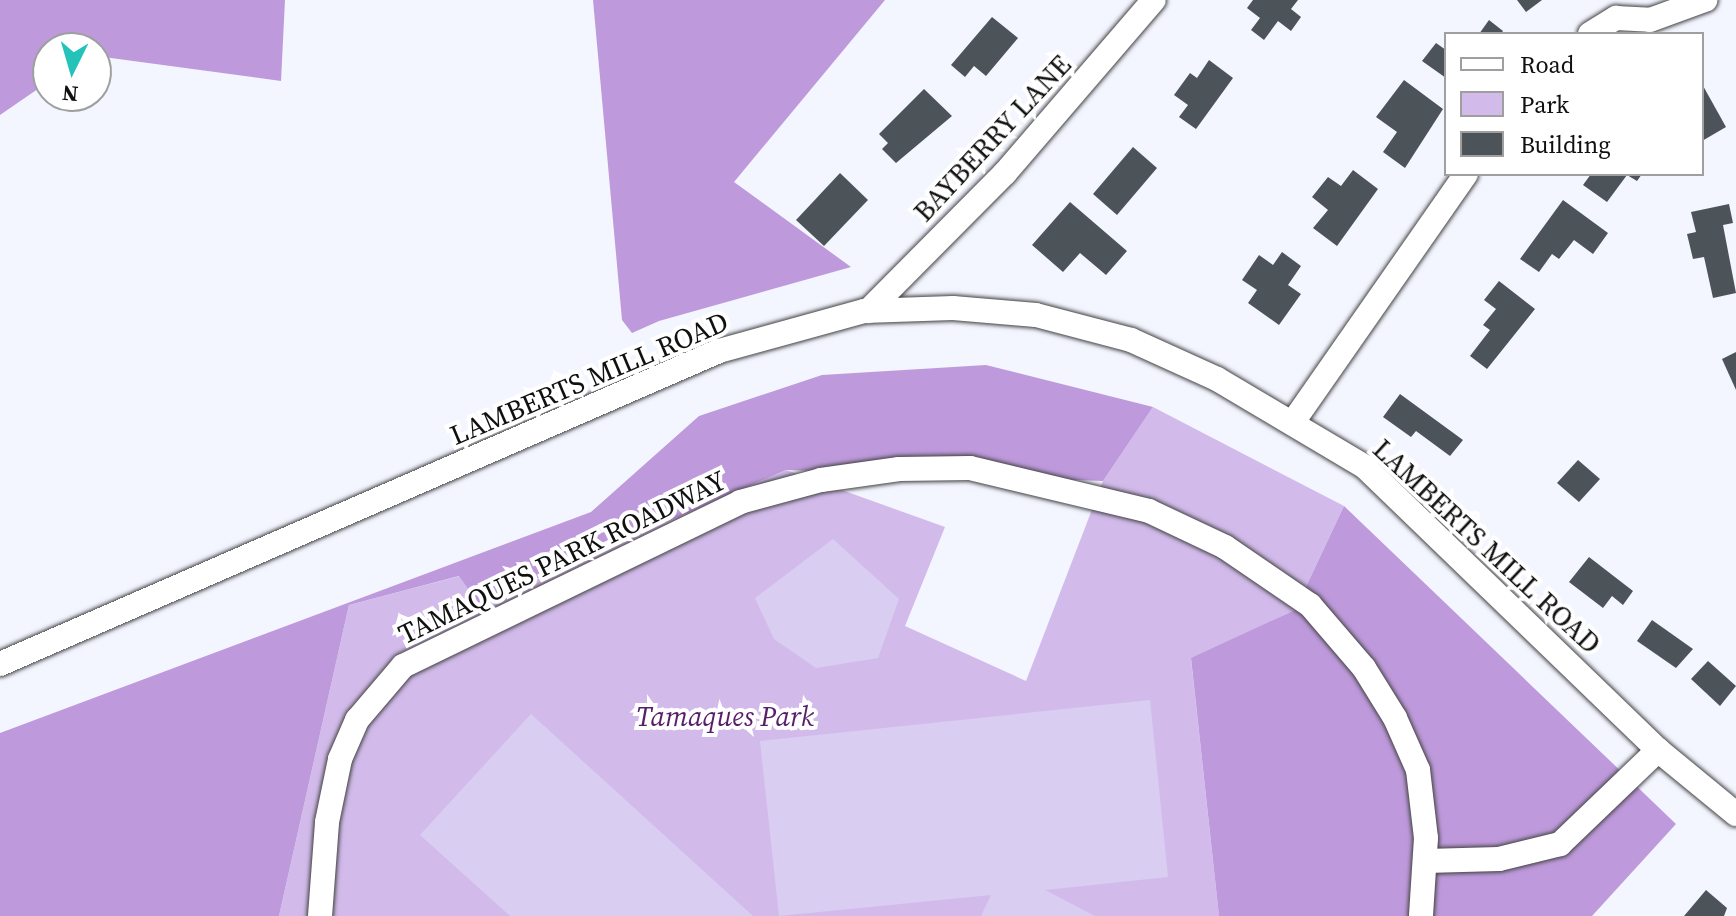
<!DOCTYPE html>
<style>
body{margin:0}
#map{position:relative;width:1736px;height:916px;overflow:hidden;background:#f3f5ff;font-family:"Source Serif 4",serif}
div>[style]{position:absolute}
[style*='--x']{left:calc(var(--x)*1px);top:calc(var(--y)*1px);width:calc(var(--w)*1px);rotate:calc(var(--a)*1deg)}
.green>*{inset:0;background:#d2bbeb}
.forest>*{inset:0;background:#be9adc}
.pitch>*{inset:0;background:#d9cdf2}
.building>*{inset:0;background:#4c5459}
.roads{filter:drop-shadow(0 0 2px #434343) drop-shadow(0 0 2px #434343)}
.street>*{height:24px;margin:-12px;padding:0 12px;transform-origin:12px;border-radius:12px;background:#fff}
span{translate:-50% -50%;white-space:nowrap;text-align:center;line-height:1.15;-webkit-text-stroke:8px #fff;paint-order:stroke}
.street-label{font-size:28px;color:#101010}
.park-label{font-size:28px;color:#591e6a;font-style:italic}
.legend{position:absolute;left:1444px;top:32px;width:260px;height:144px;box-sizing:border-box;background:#fff;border:2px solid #9f9f9f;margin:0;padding:10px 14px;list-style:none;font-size:24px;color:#101010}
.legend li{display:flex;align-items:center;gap:16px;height:40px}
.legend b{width:40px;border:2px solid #9f9f9f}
.north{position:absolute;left:32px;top:32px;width:80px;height:80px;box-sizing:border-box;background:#fff;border:2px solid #9f9f9f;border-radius:50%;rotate:185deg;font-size:22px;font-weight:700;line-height:32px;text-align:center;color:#101010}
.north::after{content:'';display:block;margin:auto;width:28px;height:36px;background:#24c3ba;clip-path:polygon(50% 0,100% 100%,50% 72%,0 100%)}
</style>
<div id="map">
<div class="green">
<i style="clip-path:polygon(1153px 407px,1344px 506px,1295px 610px,1191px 659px,1219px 916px,279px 916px,349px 605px,460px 576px,480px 604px,786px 470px,945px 527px,905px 626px,1026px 681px,1103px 481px)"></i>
</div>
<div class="forest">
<i style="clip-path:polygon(0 0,285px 0,281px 81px,96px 56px,96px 48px,48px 48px,48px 82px,0 115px)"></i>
<i style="clip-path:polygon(593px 0,885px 0,734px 182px,851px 267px,659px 321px,632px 333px,622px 320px)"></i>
<i style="clip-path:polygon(986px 365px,1153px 407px,1103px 481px,786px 470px,479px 604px,459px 576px,349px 605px,279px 916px,0 916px,0 733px,591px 512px,699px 416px,822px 375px)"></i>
<i style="clip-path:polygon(1344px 506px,1676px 824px,1592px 916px,1219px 916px,1191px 658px,1295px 610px)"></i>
</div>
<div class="pitch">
<i style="clip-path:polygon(833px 539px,899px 599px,878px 658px,816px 668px,774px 639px,755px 598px)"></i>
<i style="clip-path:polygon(1150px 700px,1168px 877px,1045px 890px,1095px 916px,981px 916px,991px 895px,779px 916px,760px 741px)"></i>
<i style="clip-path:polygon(531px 714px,753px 916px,510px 916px,420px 835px)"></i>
</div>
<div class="building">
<i style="clip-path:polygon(1253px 0,1298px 0,1291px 9px,1301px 17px,1291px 31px,1278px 21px,1264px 40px,1251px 30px,1260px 18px,1247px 8px)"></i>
<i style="clip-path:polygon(1517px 0,1542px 0,1526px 12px)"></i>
<i style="clip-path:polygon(992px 17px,1018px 38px,986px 76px,974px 66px,965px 77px,951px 65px)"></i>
<i style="clip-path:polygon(1489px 20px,1503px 31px,1501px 34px,1479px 34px)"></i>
<i style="clip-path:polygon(1436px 43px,1446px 50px,1446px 78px,1422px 61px)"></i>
<i style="clip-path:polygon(1209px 60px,1233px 78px,1196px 129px,1179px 117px,1188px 105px,1174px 95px,1190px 73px,1197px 78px)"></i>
<i style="clip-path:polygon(1404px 80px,1443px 109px,1405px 168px,1383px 152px,1397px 132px,1376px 117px)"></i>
<i style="clip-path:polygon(1702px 84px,1726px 127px,1702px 141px)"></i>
<i style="clip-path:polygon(924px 89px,952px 116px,896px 163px,882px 149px,888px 143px,879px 134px)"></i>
<i style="clip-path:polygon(1133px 147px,1157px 168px,1117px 215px,1093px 194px)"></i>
<i style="clip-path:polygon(1353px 170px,1378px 189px,1337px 246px,1313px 228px,1328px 210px,1312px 197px,1328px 177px,1341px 186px)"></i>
<i style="clip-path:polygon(840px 173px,868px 200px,824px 246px,796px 220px)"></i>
<i style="clip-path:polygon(1591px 174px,1642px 174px,1637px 181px,1627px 175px,1607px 202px,1583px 185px)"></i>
<i style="clip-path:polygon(1563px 200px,1608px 233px,1593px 254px,1574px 240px,1559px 259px,1552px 254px,1539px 272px,1520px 259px)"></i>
<i style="clip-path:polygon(1070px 202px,1127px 251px,1106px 275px,1080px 253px,1063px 272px,1032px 245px)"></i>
<i style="clip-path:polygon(1729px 204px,1733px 223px,1723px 225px,1736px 293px,1713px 298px,1704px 257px,1693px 259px,1687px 234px,1696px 232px,1691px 212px)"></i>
<i style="clip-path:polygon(1282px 252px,1301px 266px,1288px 285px,1301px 294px,1279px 325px,1248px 303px,1257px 290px,1242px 280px,1259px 255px,1273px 265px)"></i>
<i style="clip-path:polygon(1499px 281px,1535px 309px,1487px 369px,1470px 356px,1490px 330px,1483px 325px,1496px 309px,1484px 300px)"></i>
<i style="clip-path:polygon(1736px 352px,1736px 390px,1722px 359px)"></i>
<i style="clip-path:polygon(1400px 394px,1463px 440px,1450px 456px,1416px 431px,1411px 437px,1383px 417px)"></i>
<i style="clip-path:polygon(1578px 460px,1600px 479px,1579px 502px,1557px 483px)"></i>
<i style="clip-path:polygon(1589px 557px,1633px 591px,1623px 605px,1612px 596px,1603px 608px,1569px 582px)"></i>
<i style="clip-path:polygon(1652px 620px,1693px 649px,1676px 668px,1637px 641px)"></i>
<i style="clip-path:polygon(1708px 661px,1736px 686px,1720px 706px,1691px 679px)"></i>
<i style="clip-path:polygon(1706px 890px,1727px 908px,1724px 916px,1684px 916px)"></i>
</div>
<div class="roads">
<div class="street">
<i style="--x:1590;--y:34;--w:31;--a:-32"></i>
<i style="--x:1616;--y:18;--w:34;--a:3"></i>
<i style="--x:1650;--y:20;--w:59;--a:-20"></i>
<i style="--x:868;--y:311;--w:194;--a:-45.2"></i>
<i style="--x:1005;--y:173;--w:228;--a:-49.3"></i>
<i style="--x:1293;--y:422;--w:302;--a:-55.1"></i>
<i style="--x:0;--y:664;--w:784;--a:-23.52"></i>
<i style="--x:719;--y:351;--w:150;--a:-15.4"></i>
<i style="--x:864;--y:311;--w:89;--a:-1.9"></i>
<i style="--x:953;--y:308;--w:83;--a:4.8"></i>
<i style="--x:1036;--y:315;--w:98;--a:14.7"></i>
<i style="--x:1131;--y:340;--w:94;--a:24.4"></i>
<i style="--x:1217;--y:379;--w:172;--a:30.7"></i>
<i style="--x:1365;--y:467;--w:407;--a:44"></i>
<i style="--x:1658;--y:750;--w:101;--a:39.4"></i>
<i style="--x:1426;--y:861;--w:73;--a:-1.6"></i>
<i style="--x:1499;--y:859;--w:63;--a:-13.8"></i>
<i style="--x:1560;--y:844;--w:136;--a:-43.8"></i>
<i style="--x:320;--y:916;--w:94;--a:-85.7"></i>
<i style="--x:327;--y:822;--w:64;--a:-78.3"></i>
<i style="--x:340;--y:759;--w:43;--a:-66.4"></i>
<i style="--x:357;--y:720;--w:71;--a:-49.6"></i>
<i style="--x:403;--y:666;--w:375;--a:-25.9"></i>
<i style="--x:740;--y:502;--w:84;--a:-15.2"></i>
<i style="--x:821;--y:480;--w:79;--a:-8"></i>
<i style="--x:899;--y:469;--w:71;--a:-0.8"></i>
<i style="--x:970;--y:468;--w:184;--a:13.5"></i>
<i style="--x:1149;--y:511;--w:84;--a:25.3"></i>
<i style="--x:1225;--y:547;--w:103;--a:34.3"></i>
<i style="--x:1310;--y:605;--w:83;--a:49.4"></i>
<i style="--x:1364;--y:668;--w:59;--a:58.2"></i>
<i style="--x:1395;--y:718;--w:57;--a:66.1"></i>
<i style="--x:1418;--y:770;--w:68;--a:83.3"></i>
<i style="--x:1426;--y:838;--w:78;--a:93.7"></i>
</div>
</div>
<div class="street-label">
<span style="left:992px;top:138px;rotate:-47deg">BAYBERRY LANE</span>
<span style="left:589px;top:378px;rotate:-23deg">LAMBERTS MILL ROAD</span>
<span style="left:1487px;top:546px;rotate:43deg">LAMBERTS MILL ROAD</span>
<span style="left:562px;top:557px;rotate:-26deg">TAMAQUES PARK ROADWAY</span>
</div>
<div class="park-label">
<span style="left:725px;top:716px">Tamaques Park</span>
</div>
<ul class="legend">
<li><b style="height:10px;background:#fff"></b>Road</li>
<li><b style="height:22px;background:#d2bbeb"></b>Park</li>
<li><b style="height:22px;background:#4c5459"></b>Building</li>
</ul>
<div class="north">N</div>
</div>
